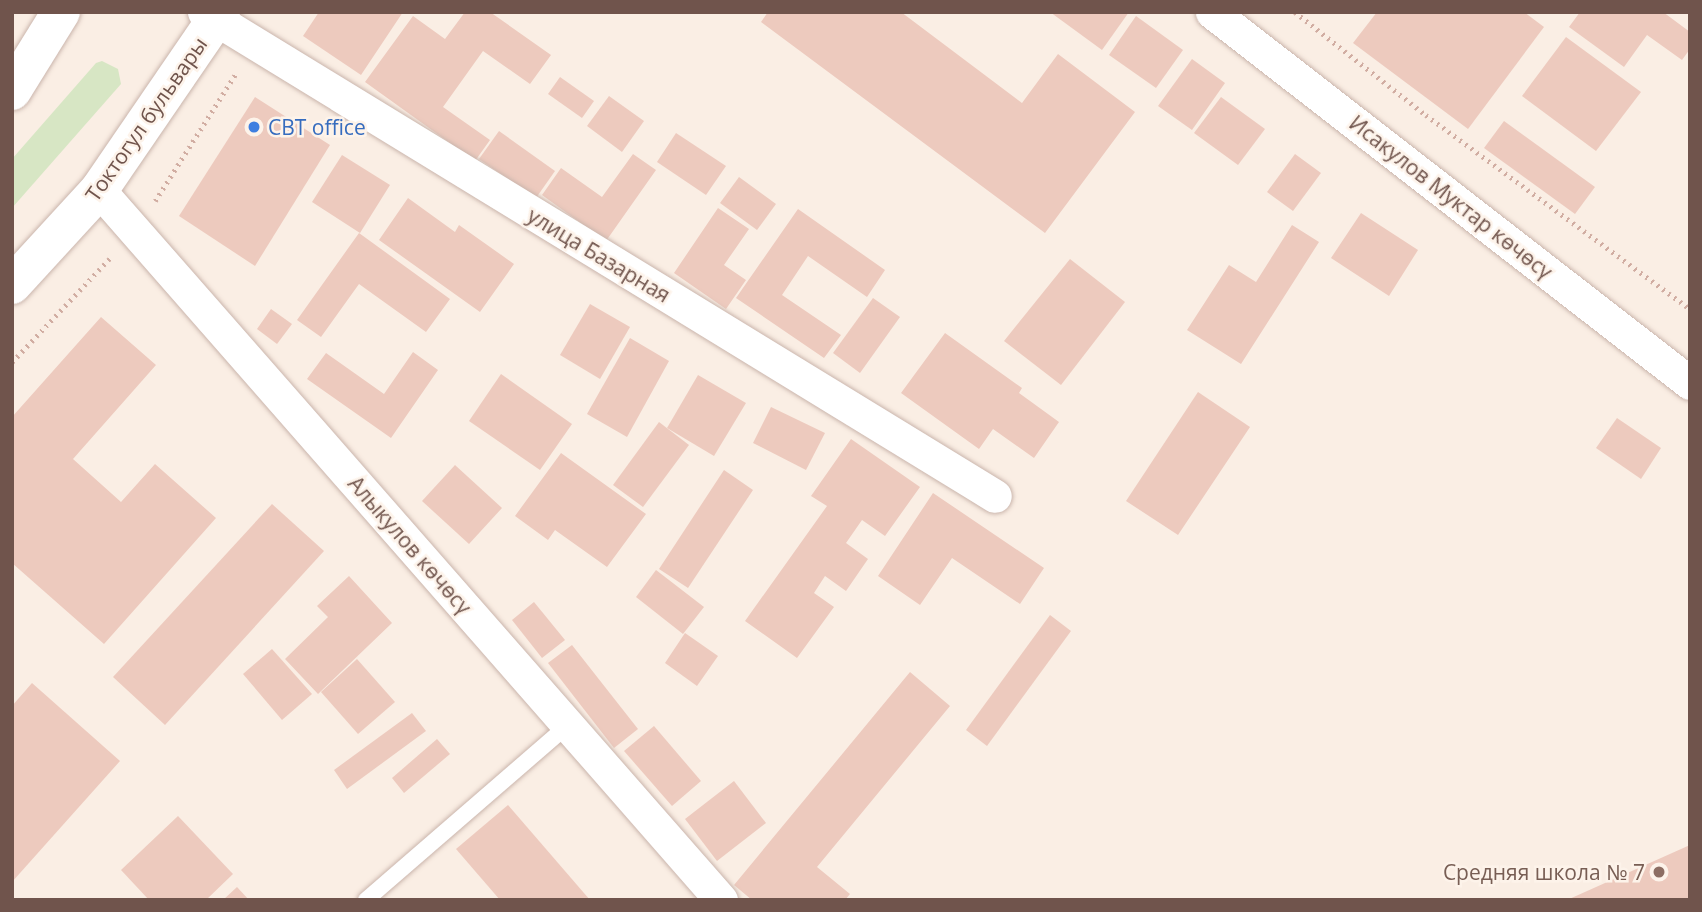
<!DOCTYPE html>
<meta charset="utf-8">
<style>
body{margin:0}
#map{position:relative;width:1702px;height:912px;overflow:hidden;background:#faeee4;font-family:"Open Sans",sans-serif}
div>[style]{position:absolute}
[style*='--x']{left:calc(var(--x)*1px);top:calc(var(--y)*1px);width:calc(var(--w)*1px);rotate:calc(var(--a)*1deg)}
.green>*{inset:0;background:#d7e6c4}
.building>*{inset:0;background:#edcabe}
.path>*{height:4.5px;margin-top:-2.25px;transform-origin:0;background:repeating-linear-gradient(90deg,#d1ada2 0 2px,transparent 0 7px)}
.roads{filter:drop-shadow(0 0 2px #cab5ac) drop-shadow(0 0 2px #cab5ac)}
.service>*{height:16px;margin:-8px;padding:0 8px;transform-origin:8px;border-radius:8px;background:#fff}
.minor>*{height:33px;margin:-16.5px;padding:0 16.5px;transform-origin:16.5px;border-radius:16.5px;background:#fff}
.tertiary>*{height:38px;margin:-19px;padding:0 19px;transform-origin:19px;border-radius:19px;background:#fff}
.dots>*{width:19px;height:19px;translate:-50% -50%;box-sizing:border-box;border:4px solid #fdf3ea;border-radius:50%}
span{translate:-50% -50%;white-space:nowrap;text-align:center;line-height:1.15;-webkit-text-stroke:5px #fdf3ea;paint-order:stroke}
.street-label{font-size:21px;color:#70544c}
.shop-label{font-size:21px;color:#366cbe}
.left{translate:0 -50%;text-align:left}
.education-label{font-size:21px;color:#785e54}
.right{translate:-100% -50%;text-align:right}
.frame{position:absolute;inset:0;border:14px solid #70544c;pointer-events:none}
</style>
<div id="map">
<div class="green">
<i style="clip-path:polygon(102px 61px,118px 69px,121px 84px,12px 208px,12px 159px,96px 63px)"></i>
</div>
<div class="building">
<i style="clip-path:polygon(319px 12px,403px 12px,361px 75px,303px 36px)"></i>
<i style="clip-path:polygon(465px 12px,490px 12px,551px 55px,530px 84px,483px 51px,443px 107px,490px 140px,475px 161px,365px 82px,413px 16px,445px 39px)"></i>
<i style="clip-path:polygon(768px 12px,901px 12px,1022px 103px,1058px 54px,1135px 112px,1045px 233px,761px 22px)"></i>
<i style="clip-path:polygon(1050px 12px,1129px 12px,1102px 50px)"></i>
<i style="clip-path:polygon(1377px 12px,1524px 12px,1544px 27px,1468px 129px,1353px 43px)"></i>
<i style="clip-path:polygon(1580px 12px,1663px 12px,1690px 32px,1690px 49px,1682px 60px,1647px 35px,1624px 67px,1569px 27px)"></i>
<i style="clip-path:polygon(1136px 16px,1183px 50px,1156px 88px,1109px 55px)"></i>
<i style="clip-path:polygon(1566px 37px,1641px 92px,1596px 151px,1522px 96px)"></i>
<i style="clip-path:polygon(1192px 59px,1225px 83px,1192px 130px,1158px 106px)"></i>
<i style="clip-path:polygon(560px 77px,594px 101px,582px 118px,548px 94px)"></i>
<i style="clip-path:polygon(609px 96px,644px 121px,622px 152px,587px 126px)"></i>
<i style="clip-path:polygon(255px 97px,330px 145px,255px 266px,179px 216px)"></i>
<i style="clip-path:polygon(1221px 97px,1265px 129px,1238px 165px,1194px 133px)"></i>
<i style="clip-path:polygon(1504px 121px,1595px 187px,1575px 214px,1484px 148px)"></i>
<i style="clip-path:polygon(499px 131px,555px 171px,536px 198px,479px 159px)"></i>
<i style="clip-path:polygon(676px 133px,726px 166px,706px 195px,657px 162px)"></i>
<i style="clip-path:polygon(633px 154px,656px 170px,606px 241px,542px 195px,561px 168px,602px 197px)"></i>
<i style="clip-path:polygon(1295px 154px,1321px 173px,1293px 211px,1267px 192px)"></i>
<i style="clip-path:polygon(342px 155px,390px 185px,360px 233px,312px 202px)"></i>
<i style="clip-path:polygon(739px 177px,776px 204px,757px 230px,720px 203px)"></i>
<i style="clip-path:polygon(408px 198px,455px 232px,459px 225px,514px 264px,480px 312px,379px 240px)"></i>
<i style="clip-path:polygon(718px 208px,749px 229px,724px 265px,746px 280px,726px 309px,674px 273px)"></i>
<i style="clip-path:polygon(798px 209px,885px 270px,867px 297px,808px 256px,782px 295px,841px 335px,824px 358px,736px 298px)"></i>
<i style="clip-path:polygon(1361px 213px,1418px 250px,1389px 296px,1331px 258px)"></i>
<i style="clip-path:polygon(1292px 225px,1319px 242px,1241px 364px,1187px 330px,1229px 265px,1256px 282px)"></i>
<i style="clip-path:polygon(359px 233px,450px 299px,426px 332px,359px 284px,321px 337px,297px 320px)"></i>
<i style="clip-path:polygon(1070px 259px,1125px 302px,1061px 385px,1004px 341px)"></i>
<i style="clip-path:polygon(873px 298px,900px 317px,860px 373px,833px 353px)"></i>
<i style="clip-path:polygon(590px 304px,630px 327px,600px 379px,560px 355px)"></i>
<i style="clip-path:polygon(271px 309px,292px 324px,277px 344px,257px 329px)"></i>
<i style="clip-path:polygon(101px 317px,156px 365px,73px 459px,121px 502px,155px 464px,216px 518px,104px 644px,12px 563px,12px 417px)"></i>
<i style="clip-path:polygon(945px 333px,1022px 388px,1019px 393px,1059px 422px,1034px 458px,993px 429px,979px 449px,901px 393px)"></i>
<i style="clip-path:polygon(630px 338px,669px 361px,627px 437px,587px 414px)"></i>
<i style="clip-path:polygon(413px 352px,438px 370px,391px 438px,307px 379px,326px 353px,384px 394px)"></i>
<i style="clip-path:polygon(501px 374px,572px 424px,540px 470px,469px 421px)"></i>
<i style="clip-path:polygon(698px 375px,746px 403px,714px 456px,667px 428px)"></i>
<i style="clip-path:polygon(1198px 392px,1250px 427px,1178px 535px,1126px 501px)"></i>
<i style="clip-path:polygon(771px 407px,825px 433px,806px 470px,753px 443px)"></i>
<i style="clip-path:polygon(1617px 418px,1661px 448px,1641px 479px,1596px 448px)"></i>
<i style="clip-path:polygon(659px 422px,689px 445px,643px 507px,613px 485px)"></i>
<i style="clip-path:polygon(851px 439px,920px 487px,885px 536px,862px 520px,846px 543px,868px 559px,846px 591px,825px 576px,814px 593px,834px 607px,797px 658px,745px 621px,827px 506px,811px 496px)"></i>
<i style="clip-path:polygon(561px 453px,646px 514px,607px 567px,555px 530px,548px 540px,515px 516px)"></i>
<i style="clip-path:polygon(455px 465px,502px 508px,469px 544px,422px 501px)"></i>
<i style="clip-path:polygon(724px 470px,753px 490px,688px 588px,659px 569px)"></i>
<i style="clip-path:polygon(933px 493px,1044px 568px,1020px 604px,952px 558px,920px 605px,878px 576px)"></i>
<i style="clip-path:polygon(272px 504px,324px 551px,165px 725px,113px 677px)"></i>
<i style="clip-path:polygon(656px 570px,704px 607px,683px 634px,636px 597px)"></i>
<i style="clip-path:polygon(349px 576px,392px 623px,318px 694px,285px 659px,328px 617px,317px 606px)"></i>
<i style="clip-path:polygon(534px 602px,565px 640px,542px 658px,512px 620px)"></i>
<i style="clip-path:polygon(1050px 615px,1071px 631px,987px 746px,966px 730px)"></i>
<i style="clip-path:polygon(685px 633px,718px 656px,697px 686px,665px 663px)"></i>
<i style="clip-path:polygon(572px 645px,638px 729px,614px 748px,548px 663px)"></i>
<i style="clip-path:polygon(272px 649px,312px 694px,282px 720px,243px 674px)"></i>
<i style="clip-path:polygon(357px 659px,395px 702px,358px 734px,321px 692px)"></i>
<i style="clip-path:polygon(910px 672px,950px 706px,817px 867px,850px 894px,845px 900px,752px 900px,734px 885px)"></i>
<i style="clip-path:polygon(32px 683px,120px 761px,12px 882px,12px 706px)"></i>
<i style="clip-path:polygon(412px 713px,426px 731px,347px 789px,334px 770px)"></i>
<i style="clip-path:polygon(654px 726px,701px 781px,672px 806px,624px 751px)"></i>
<i style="clip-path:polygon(437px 739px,450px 754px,404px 793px,392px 778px)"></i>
<i style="clip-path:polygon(734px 781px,766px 823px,717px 861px,685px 819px)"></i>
<i style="clip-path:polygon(508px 805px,590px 900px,500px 900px,456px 849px)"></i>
<i style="clip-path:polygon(178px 816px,233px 874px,206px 900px,149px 900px,121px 870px)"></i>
<i style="clip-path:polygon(1690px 845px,1690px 900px,1567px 900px)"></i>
<i style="clip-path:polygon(237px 887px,249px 900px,223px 900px)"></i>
</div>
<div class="path">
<i style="--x:1295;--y:12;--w:167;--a:38.2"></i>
<i style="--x:1426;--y:115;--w:328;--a:36.3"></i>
<i style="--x:155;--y:201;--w:153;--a:-57.6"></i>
<i style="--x:12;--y:362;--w:144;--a:-46.7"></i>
</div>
<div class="roads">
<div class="service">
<i style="--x:366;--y:900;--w:267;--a:-40.9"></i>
</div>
<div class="minor">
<i style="--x:204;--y:12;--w:927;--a:31.46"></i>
<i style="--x:1212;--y:12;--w:605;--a:37.82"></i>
<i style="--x:99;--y:190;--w:944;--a:48.78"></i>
</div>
<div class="tertiary">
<i style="--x:12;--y:91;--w:93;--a:-58.2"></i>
<i style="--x:12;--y:285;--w:129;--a:-47.5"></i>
<i style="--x:99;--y:190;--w:216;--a:-55.6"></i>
</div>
</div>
<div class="dots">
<i style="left:254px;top:127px;background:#3f7fe0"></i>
<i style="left:1659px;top:872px;background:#8d6e63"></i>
</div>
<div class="street-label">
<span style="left:146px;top:119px;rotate:-55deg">Токтогул бульвары</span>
<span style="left:1451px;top:197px;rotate:38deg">Исакулов Муктар көчөсү</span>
<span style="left:599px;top:255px;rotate:31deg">улица Базарная</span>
<span style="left:410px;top:545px;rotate:49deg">Алыкулов көчөсү</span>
</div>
<div class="shop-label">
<span class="left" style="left:268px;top:127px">CBT office</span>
</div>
<div class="education-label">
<span class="right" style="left:1645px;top:872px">Средняя школа № 7</span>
</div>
<div class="frame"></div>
</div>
